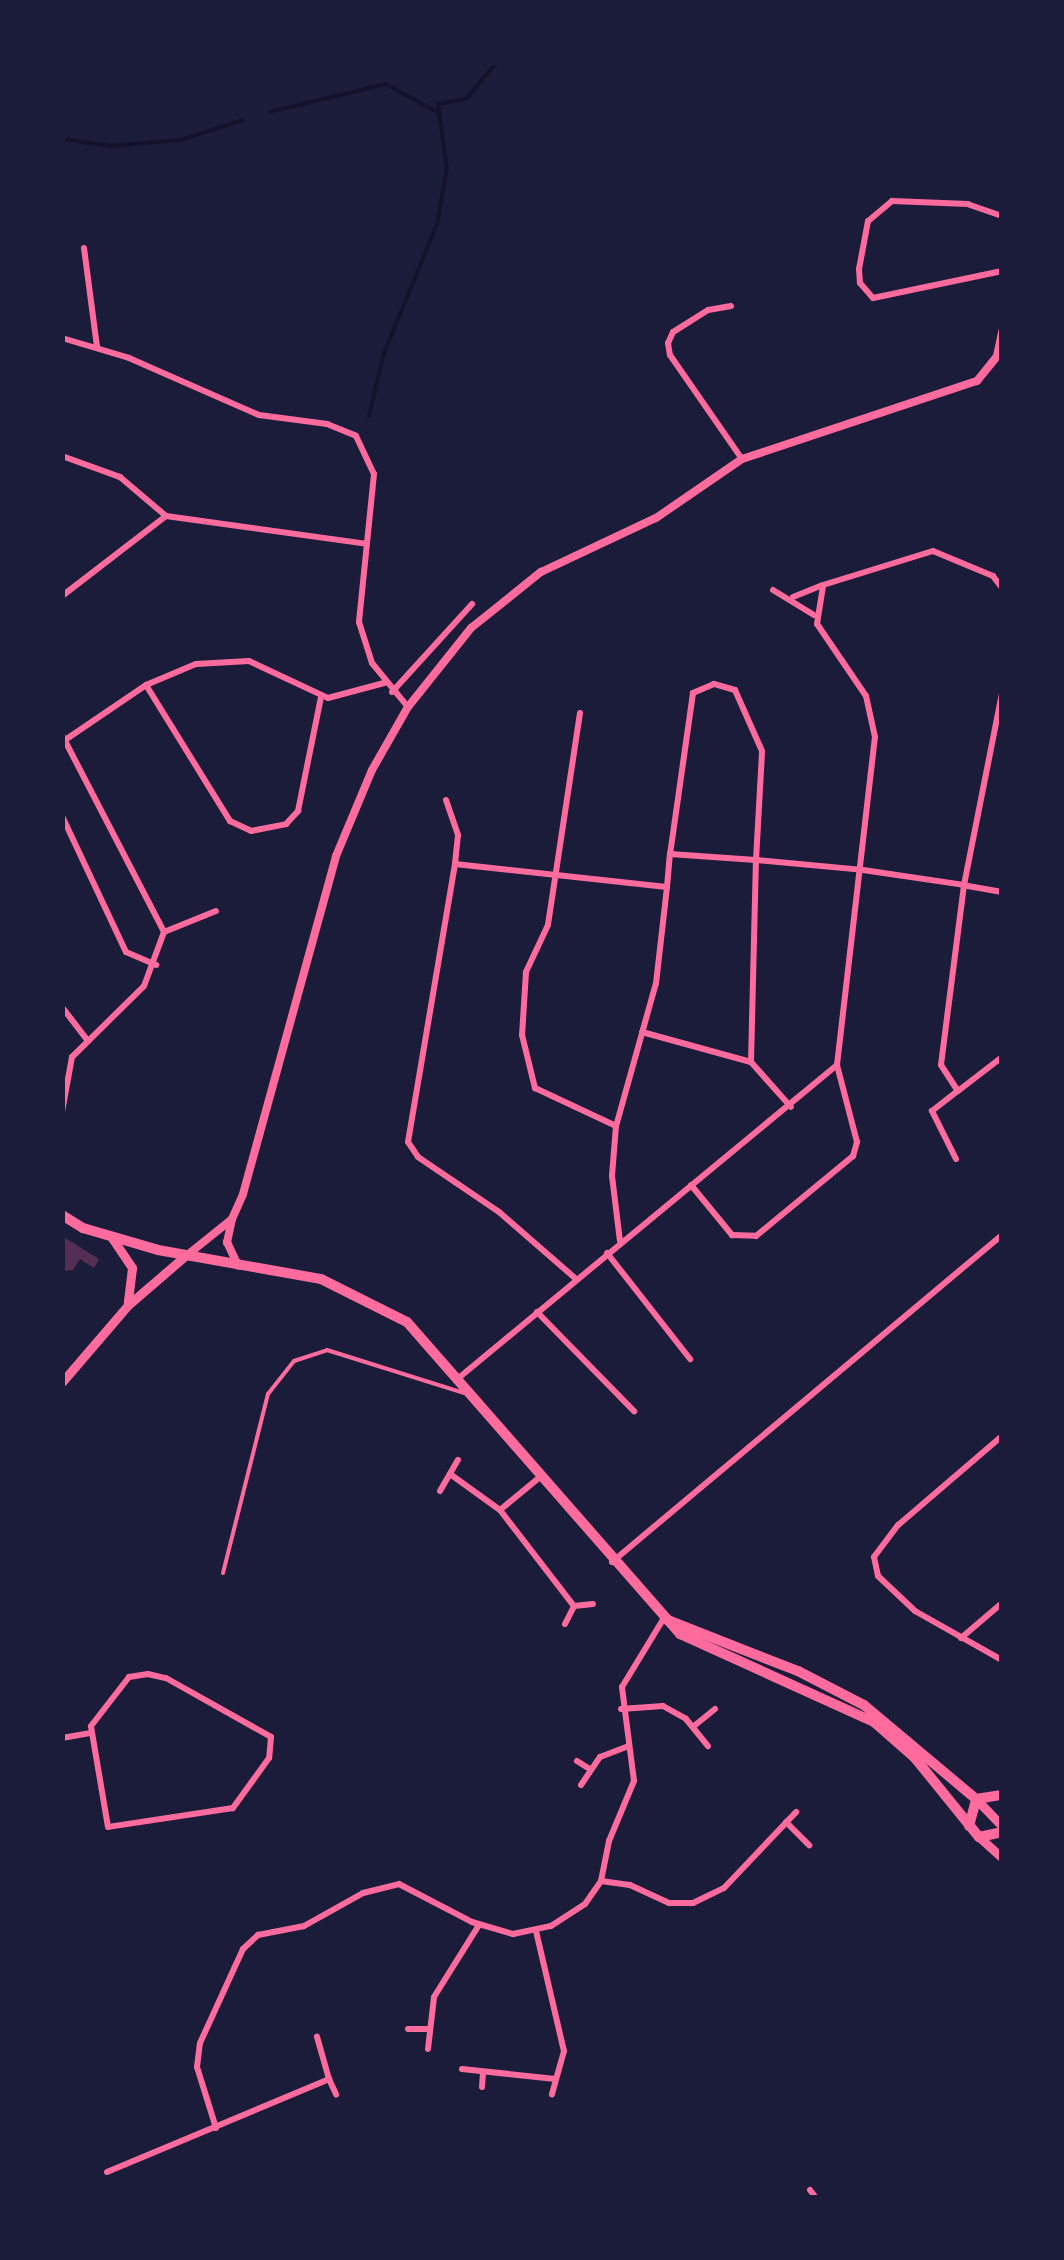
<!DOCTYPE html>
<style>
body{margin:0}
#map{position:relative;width:1064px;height:2260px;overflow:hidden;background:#1b1b3a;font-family:"Titillium Web",sans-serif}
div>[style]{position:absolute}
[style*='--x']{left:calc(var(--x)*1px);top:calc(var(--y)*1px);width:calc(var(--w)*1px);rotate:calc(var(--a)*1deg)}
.stream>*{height:4px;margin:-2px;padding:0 2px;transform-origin:2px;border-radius:2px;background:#12122b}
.building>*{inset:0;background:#542f53}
.service>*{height:4px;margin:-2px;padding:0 2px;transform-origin:2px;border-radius:2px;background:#ff6b9d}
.minor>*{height:6px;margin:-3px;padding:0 3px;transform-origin:3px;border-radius:3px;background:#ff6b9d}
.tertiary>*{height:8px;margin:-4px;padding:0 4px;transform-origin:4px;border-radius:4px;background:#ff6b9d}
.secondary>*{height:9px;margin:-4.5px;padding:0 4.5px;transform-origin:4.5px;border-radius:4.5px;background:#ff6b9d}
.primary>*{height:10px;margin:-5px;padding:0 5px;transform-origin:5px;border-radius:5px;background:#ff6b9d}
span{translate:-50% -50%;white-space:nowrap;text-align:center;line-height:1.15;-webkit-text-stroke:8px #1b1b3a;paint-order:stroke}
.frame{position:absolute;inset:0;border:65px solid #1b1b3a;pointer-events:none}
</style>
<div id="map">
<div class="stream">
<i style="--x:270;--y:112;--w:119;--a:-13.6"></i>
<i style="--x:386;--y:84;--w:58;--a:28.8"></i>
<i style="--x:62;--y:139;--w:49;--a:8.3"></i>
<i style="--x:110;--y:146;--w:70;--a:-4.9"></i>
<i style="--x:180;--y:140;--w:66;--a:-17.6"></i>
<i style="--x:369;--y:416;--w:65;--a:-76.6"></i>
<i style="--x:384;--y:353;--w:139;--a:-67.7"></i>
<i style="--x:437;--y:224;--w:57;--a:-79.9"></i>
<i style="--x:447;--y:168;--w:65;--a:-98"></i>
<i style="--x:438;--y:104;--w:28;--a:-10"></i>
<i style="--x:466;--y:99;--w:48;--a:-50"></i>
</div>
<div class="building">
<i style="clip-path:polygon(62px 1236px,99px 1259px,94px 1268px,80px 1259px,73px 1270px,62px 1271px)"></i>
</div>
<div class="service">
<i style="--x:223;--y:1573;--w:185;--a:-75.9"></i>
<i style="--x:268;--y:1394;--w:42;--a:-51.8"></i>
<i style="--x:294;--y:1361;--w:35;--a:-18"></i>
<i style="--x:327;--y:1350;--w:144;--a:17.4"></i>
</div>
<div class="minor">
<i style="--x:1002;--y:216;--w:36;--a:-161"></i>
<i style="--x:968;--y:204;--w:76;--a:-177.7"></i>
<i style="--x:892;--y:201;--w:31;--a:140"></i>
<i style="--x:868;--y:221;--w:49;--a:100.6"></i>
<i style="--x:859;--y:269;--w:14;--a:86"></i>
<i style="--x:860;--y:283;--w:20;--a:49"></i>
<i style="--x:873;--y:298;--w:132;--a:-11.8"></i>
<i style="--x:84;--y:248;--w:100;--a:82.5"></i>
<i style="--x:731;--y:306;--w:23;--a:170"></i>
<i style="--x:708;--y:310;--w:41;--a:147.8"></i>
<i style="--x:673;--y:332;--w:12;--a:114"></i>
<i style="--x:668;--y:343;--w:12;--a:81"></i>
<i style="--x:670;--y:355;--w:126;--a:55.3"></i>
<i style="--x:62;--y:338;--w:70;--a:16.6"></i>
<i style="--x:129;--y:358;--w:142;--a:23.7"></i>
<i style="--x:259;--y:415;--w:69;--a:7.5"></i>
<i style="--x:327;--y:424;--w:31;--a:22"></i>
<i style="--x:356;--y:436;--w:42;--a:64.7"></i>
<i style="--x:374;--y:474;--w:149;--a:95.8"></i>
<i style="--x:359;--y:622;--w:43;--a:72.4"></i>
<i style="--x:372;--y:663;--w:57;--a:50.7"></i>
<i style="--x:62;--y:456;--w:62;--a:19.9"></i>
<i style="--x:120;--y:477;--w:60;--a:40.3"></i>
<i style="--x:166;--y:516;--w:203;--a:7.9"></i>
<i style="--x:773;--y:590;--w:48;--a:31.4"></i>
<i style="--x:62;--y:596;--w:131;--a:-37.6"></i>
<i style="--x:793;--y:597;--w:32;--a:-22"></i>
<i style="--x:146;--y:685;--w:160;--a:58.3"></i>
<i style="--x:230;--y:821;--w:23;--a:25"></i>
<i style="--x:251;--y:831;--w:36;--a:-11"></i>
<i style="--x:286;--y:824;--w:18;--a:-47"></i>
<i style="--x:298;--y:811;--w:116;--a:-78.6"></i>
<i style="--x:392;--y:692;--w:119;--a:-47.7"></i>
<i style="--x:580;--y:713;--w:214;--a:98.6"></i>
<i style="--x:548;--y:925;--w:52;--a:115.1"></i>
<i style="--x:526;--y:972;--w:63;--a:93.6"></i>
<i style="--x:522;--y:1035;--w:55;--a:76.2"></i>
<i style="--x:535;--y:1088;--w:89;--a:25.1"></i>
<i style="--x:62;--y:735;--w:222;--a:62.6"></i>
<i style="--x:65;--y:740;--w:98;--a:-34.2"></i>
<i style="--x:146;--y:685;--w:54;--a:-22.8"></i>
<i style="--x:196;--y:664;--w:53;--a:-3.2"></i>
<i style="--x:249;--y:661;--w:87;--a:25.1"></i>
<i style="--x:328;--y:698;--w:58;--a:-15"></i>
<i style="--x:446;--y:800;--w:37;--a:71"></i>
<i style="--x:458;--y:835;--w:29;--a:96"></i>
<i style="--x:455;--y:864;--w:282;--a:99.6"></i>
<i style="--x:408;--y:1142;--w:18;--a:56"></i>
<i style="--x:418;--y:1157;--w:98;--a:34.2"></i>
<i style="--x:499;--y:1212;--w:101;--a:41"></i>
<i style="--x:62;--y:816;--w:150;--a:64.8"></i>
<i style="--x:126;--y:952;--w:33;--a:23"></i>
<i style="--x:455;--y:864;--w:213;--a:6.2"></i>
<i style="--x:667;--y:887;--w:97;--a:96.5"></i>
<i style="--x:656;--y:983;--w:148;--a:105.6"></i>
<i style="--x:616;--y:1126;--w:50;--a:94.6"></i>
<i style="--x:612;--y:1176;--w:65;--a:83"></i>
<i style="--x:667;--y:887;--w:33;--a:-85"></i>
<i style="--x:1002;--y:892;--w:39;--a:-170"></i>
<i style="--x:964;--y:885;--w:181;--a:97.3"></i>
<i style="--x:941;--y:1065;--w:31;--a:57"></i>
<i style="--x:958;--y:1091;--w:56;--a:-37.7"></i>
<i style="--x:62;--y:1007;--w:43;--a:52.6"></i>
<i style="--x:642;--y:1032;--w:113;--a:15.4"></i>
<i style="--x:751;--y:1062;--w:60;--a:48.4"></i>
<i style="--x:751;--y:1062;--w:202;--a:-88.6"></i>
<i style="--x:756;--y:860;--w:109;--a:-86.8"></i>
<i style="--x:762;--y:751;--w:67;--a:-113.9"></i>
<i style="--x:735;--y:690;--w:22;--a:-164"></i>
<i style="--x:714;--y:684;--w:23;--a:157"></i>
<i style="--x:693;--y:693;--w:163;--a:98.1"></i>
<i style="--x:670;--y:854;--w:86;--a:4"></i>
<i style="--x:756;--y:860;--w:107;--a:5.3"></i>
<i style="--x:863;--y:870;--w:102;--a:8.4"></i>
<i style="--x:964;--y:885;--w:196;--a:-78.8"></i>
<i style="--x:62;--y:1112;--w:56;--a:-79.7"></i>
<i style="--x:72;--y:1057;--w:101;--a:-44.6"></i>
<i style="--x:144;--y:986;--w:58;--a:-69.7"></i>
<i style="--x:164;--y:932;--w:56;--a:-22"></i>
<i style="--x:956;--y:1159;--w:54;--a:-116.6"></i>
<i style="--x:932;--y:1111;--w:33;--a:-38"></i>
<i style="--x:691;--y:1185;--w:65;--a:50.6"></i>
<i style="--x:732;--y:1235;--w:24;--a:2"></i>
<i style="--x:756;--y:1236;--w:126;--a:-39.5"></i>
<i style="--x:853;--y:1156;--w:15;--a:-74"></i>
<i style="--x:857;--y:1142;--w:80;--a:-104.6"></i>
<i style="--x:607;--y:1253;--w:135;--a:51.9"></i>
<i style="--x:537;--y:1312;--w:139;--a:45.6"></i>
<i style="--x:461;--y:1376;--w:488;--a:-39.6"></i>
<i style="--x:837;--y:1065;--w:330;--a:-83.4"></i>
<i style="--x:875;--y:737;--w:42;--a:-102.4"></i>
<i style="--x:866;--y:696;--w:87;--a:-124.2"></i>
<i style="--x:817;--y:624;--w:39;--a:-81"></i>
<i style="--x:823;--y:585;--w:115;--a:-17.2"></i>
<i style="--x:933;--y:551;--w:65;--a:22.6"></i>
<i style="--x:993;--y:576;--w:15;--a:53"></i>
<i style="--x:1002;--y:1436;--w:137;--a:139.4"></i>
<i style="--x:898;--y:1525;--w:40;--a:127"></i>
<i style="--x:874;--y:1557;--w:19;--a:78"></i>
<i style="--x:878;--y:1576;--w:51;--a:43.4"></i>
<i style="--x:915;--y:1611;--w:100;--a:29.4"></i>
<i style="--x:450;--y:1474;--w:62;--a:35.8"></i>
<i style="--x:500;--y:1510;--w:121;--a:52.4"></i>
<i style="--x:440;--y:1491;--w:36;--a:-60"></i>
<i style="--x:500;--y:1510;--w:52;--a:-39.5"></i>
<i style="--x:612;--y:1562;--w:509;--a:-39.98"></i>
<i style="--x:565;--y:1624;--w:20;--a:-63"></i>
<i style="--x:574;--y:1606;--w:19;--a:-6"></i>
<i style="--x:961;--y:1638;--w:54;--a:-40.5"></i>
<i style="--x:148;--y:1674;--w:18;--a:13"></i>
<i style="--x:166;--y:1678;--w:120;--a:29.3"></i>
<i style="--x:271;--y:1737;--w:21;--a:95"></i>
<i style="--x:269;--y:1758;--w:62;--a:125.8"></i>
<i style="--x:233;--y:1808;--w:126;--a:171.4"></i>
<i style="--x:108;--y:1827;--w:102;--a:-99.6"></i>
<i style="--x:91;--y:1726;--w:62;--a:-52.2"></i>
<i style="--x:129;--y:1677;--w:19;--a:-9"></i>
<i style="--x:621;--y:1709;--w:42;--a:-4.1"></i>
<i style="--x:663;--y:1706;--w:26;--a:29"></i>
<i style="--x:686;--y:1719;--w:35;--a:51"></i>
<i style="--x:694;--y:1726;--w:27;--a:-39"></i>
<i style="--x:62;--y:1738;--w:28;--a:-10"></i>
<i style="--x:577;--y:1761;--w:15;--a:32"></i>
<i style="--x:581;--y:1785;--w:34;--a:-56"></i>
<i style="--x:600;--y:1757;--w:30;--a:-21"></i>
<i style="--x:786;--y:1822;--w:33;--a:45"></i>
<i style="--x:601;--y:1881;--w:29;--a:8"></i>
<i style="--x:630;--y:1885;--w:43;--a:24.8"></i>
<i style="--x:669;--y:1903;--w:24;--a:0"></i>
<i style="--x:693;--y:1903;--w:34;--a:-26"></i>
<i style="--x:724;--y:1888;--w:105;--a:-46.5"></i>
<i style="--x:536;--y:1931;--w:123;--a:76.9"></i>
<i style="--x:564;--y:2051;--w:45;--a:105.6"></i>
<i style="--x:408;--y:2029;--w:20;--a:0"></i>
<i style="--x:428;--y:2049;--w:52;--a:-83.4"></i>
<i style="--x:434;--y:1997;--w:85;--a:-58"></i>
<i style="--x:462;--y:2069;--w:94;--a:6.1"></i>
<i style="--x:329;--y:2079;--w:17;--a:65"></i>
<i style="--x:482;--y:2087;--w:14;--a:-86"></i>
<i style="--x:216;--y:2128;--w:64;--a:-107.3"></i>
<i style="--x:197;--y:2067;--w:24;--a:-83"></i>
<i style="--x:200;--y:2043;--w:103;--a:-65.4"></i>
<i style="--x:243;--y:1949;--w:21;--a:-43"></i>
<i style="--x:258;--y:1935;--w:47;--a:-11.1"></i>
<i style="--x:304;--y:1926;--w:68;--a:-29.2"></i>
<i style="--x:363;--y:1893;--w:37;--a:-14"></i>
<i style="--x:399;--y:1884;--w:82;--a:27.5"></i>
<i style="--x:472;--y:1922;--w:43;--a:16.3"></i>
<i style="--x:513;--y:1934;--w:39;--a:-12"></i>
<i style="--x:551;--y:1926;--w:40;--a:-32.9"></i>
<i style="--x:585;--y:1904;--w:28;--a:-55"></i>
<i style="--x:601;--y:1881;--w:41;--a:-78.7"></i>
<i style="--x:609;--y:1841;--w:65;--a:-67.4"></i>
<i style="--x:634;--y:1781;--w:95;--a:-97.3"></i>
<i style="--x:622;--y:1687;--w:81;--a:-58.7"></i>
<i style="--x:107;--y:2172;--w:241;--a:-22.7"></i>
<i style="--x:329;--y:2079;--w:44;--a:-105.9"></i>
<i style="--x:810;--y:2190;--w:10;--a:53"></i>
</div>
<div class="tertiary">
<i style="--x:232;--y:1219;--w:24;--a:102"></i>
<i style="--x:227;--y:1242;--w:26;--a:65"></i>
<i style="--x:186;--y:1256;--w:59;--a:-38.8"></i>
<i style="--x:232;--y:1219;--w:27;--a:-66"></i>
<i style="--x:243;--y:1194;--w:351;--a:-74.6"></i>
<i style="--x:336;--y:856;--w:93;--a:-67.3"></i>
<i style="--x:372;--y:770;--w:73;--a:-60.3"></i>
<i style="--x:408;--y:707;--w:101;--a:-51.4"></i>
<i style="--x:471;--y:628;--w:90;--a:-38.7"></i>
<i style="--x:541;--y:572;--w:127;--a:-25.2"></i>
<i style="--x:656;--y:518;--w:104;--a:-34.5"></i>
<i style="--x:742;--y:459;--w:248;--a:-18.4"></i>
<i style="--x:977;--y:381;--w:32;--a:-51"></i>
<i style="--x:997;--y:356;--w:25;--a:-78"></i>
</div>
<div class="secondary">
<i style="--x:112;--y:1238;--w:36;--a:56"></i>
<i style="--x:132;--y:1268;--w:34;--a:97"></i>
<i style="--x:62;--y:1382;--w:101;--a:-49.4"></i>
<i style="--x:128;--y:1305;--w:75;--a:-40.7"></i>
<i style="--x:976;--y:1799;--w:37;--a:46"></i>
<i style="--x:979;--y:1837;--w:31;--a:42"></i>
</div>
<div class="primary">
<i style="--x:62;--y:1215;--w:25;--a:32"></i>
<i style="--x:83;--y:1228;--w:78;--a:16.3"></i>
<i style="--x:158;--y:1250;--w:166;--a:10.1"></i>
<i style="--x:321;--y:1279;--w:96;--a:26.6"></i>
<i style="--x:407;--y:1322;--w:415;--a:48.8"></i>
<i style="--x:680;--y:1634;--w:213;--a:24.4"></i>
<i style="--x:874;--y:1722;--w:55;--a:41.3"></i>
<i style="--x:915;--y:1758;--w:102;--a:51"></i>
<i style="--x:979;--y:1837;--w:24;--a:-12"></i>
<i style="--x:665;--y:1619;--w:143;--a:21.4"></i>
<i style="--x:798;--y:1671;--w:74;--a:27.3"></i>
<i style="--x:864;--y:1705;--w:146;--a:40"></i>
<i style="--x:976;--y:1799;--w:26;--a:-9"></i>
<i style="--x:969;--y:1826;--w:28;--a:-75"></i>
</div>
<div class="frame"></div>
</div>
